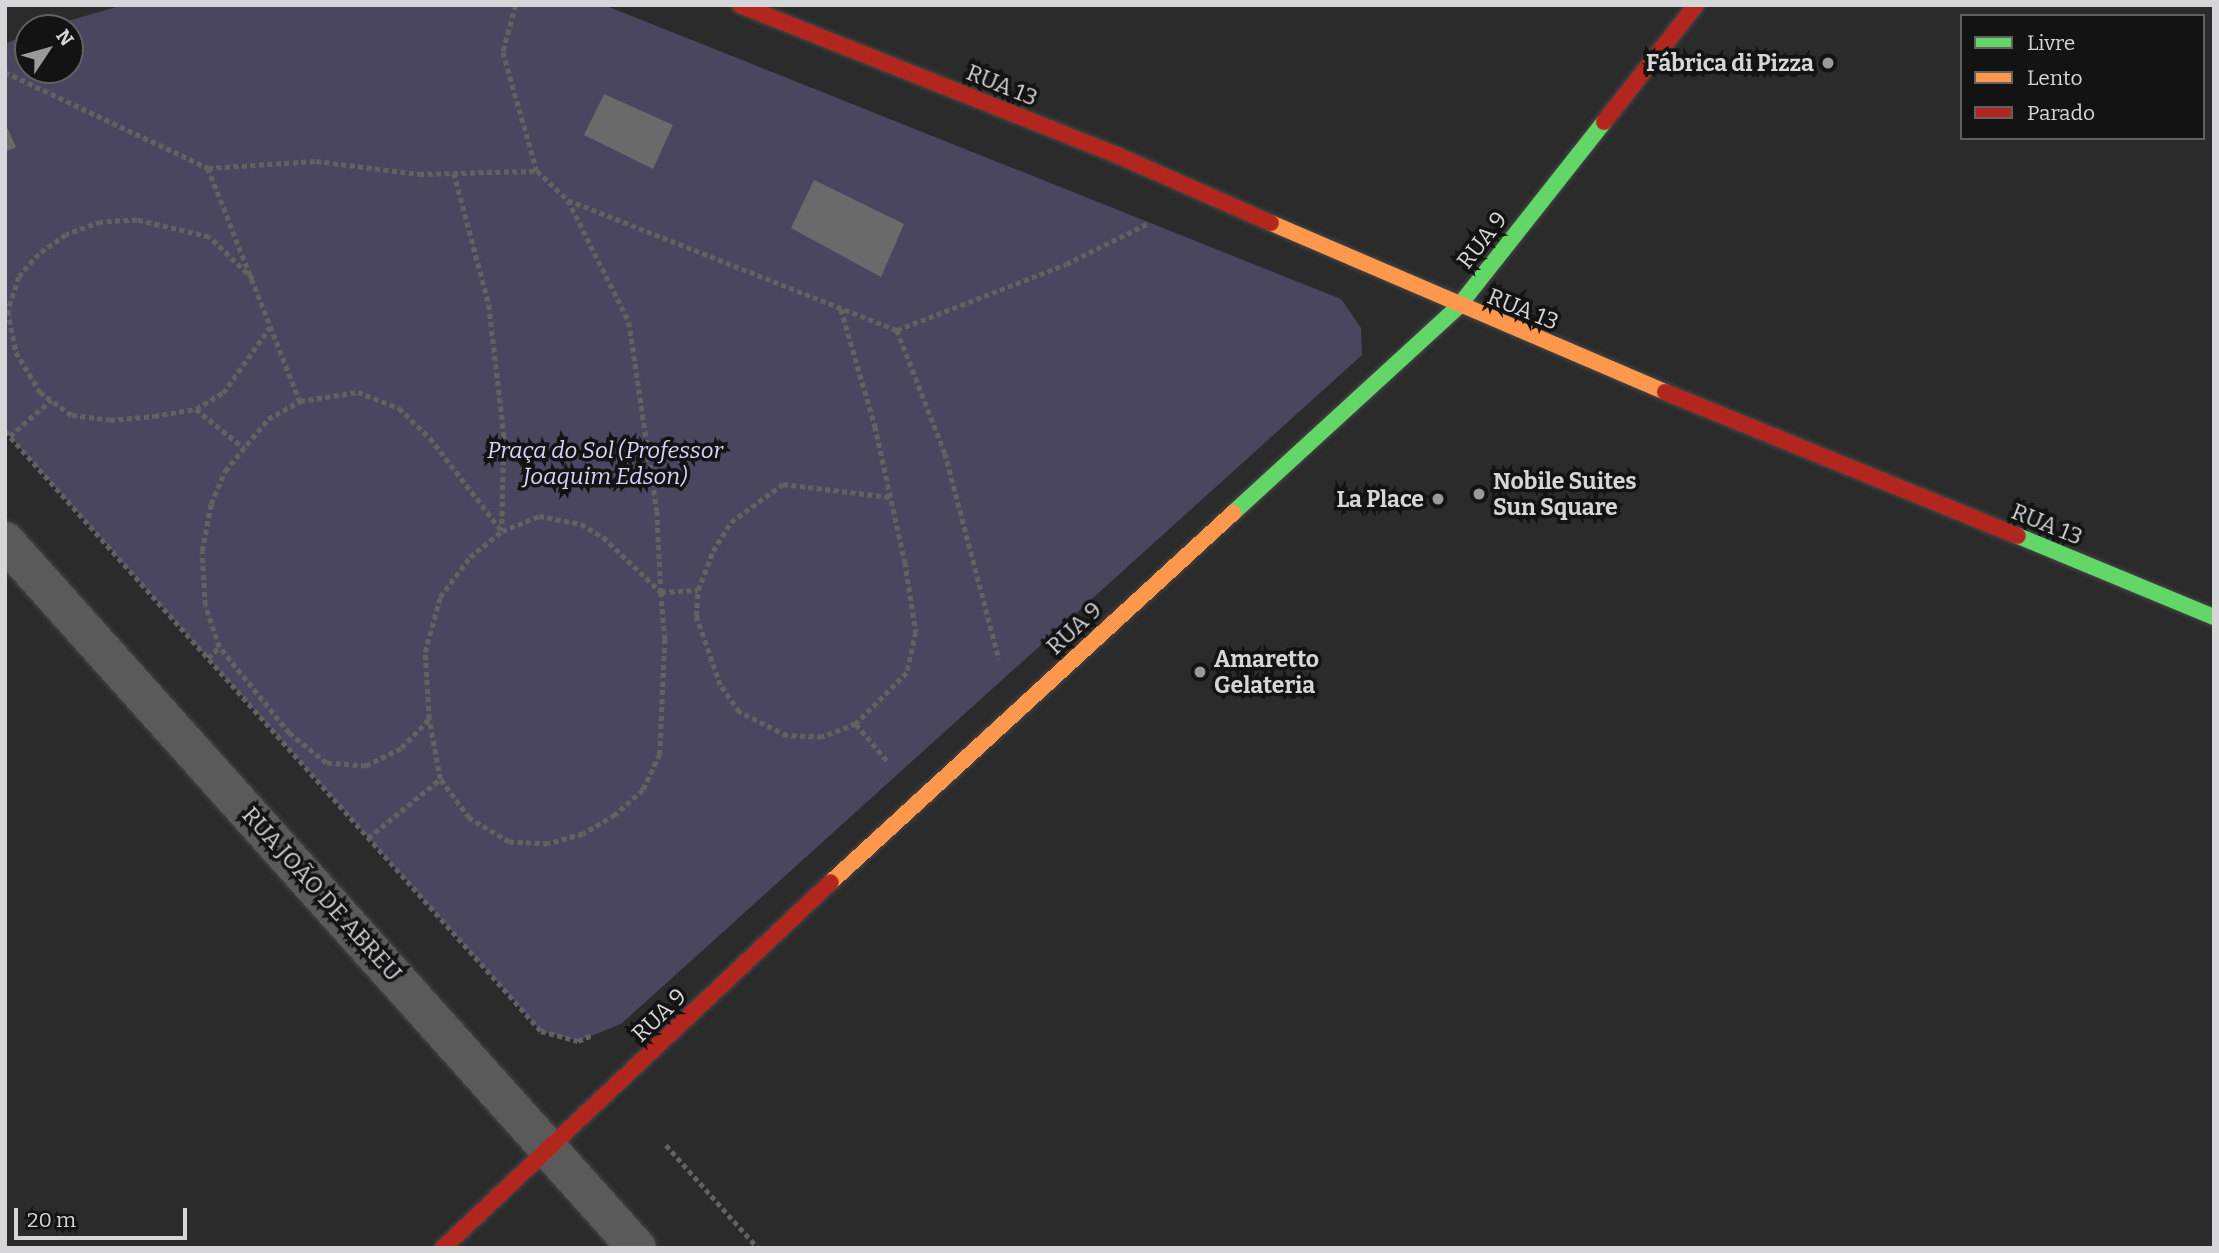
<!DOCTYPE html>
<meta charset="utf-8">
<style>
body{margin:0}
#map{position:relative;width:2219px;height:1253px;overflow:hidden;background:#2b2b2b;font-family:Bitter,serif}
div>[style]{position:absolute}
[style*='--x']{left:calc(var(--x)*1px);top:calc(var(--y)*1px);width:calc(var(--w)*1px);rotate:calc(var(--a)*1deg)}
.green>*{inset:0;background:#4b465f}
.building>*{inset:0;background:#6a6a6a}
.path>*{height:4.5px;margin-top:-2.25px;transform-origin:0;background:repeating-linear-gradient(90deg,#626263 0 5px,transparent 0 8.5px)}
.roads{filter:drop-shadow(0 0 2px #464647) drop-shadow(0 0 2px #464647)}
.street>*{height:38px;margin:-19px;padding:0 19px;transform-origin:19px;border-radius:19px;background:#5a5a5b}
.fast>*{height:16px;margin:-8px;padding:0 8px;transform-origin:8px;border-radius:8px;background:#63d668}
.slow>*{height:16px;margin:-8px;padding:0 8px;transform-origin:8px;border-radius:8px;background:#ff974d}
.jam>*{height:16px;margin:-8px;padding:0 8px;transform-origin:8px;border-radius:8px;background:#b3261e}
.dots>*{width:19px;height:19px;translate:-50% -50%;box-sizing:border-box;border:4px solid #131314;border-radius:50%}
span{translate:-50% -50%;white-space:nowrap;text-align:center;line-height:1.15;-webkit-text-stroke:7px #131314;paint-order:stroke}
.poi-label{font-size:23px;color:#d6d6d8;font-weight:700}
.right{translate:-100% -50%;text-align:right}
.left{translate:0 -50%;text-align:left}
.street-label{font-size:23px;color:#d6d6d8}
.park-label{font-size:23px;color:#d9d2fa;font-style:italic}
.frame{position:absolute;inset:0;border:7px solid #d6d6d8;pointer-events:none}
.legend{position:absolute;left:1960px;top:14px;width:245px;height:126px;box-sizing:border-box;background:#131314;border:2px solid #616162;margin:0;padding:9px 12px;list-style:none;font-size:21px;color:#d6d6d8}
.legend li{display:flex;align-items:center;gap:14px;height:35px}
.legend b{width:35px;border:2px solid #616162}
.north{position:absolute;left:14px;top:14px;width:70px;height:70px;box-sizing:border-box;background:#131314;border:2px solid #616162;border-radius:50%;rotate:54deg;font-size:19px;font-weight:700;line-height:28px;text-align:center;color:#d6d6d8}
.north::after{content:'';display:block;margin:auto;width:24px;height:32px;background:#9a9a9b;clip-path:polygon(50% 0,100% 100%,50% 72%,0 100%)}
.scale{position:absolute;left:14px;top:1208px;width:173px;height:32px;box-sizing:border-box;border:4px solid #d6d6d8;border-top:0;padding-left:9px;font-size:21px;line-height:24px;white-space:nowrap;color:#d6d6d8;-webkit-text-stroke:5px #131314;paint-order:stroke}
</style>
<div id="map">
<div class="green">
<i style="clip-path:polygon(123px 5px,604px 5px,1341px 299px,1361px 328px,1362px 355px,621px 1024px,578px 1041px,541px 1031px,5px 431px,5px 44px,28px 34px,28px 70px,70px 70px,70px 28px,44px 28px)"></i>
</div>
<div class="building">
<i style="clip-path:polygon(604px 94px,673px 125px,653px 169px,584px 135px)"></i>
<i style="clip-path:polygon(5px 123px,16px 147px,5px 152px)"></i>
<i style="clip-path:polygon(814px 180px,904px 224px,881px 277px,791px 228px)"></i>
</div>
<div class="path">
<i style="--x:516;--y:5;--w:49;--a:105.5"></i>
<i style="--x:503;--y:52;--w:124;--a:74.1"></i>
<i style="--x:537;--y:171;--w:42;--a:43.1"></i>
<i style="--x:568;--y:200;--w:136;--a:63.4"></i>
<i style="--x:629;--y:322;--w:191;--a:81.6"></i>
<i style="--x:657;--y:511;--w:81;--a:87.2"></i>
<i style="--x:661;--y:592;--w:47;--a:85.1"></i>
<i style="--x:665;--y:639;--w:115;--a:92.5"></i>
<i style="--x:660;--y:754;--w:40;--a:115"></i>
<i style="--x:643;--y:790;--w:38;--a:138"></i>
<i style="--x:615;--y:815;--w:37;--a:149"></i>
<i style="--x:583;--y:834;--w:36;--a:164"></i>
<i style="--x:548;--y:844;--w:39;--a:-177"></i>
<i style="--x:509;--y:842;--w:47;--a:-149"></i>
<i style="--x:469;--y:818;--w:49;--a:-126.6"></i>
<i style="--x:440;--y:779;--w:61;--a:-100.4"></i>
<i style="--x:429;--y:719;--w:67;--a:-93.4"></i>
<i style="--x:425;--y:652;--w:57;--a:-74.7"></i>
<i style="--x:440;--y:597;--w:50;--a:-53.1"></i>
<i style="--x:470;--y:557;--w:41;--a:-39.1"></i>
<i style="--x:502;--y:531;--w:40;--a:-22"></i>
<i style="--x:539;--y:516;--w:43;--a:10.8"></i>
<i style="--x:581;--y:524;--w:26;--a:31"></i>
<i style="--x:603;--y:537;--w:80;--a:43.5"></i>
<i style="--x:661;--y:592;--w:37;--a:-3"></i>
<i style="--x:5;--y:72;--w:225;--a:25.3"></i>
<i style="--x:208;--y:168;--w:108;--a:-3.7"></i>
<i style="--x:316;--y:161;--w:104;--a:7.2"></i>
<i style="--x:419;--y:174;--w:118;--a:-1.5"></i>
<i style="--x:208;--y:168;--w:251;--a:68.5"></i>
<i style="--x:454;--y:173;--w:137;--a:75.1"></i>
<i style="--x:489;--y:305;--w:130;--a:83.4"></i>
<i style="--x:504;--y:434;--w:97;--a:91.2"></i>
<i style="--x:568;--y:200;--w:354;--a:21.6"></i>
<i style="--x:897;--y:330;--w:181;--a:-21.3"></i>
<i style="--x:1066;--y:264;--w:90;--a:-26.3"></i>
<i style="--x:253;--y:279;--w:61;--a:-136.3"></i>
<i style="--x:209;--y:237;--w:74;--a:-166.7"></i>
<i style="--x:137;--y:220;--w:36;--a:177"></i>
<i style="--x:101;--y:222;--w:37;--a:160"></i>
<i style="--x:66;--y:235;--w:33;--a:145"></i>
<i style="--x:39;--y:254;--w:30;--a:131"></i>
<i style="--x:19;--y:277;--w:36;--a:108"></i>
<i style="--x:8;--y:311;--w:42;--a:79"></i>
<i style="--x:16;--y:352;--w:47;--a:59"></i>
<i style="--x:40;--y:392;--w:39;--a:36"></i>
<i style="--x:72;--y:415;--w:38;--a:7"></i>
<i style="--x:110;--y:420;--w:44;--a:-5.2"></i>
<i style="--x:154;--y:416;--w:43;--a:-9.5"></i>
<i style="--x:196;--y:409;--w:31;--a:-31"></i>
<i style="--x:223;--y:393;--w:81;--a:-54.5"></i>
<i style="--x:841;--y:309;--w:122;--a:73.8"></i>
<i style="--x:875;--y:426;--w:139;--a:77.6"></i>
<i style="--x:905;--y:562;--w:71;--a:81.1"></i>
<i style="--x:916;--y:632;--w:42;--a:102.4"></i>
<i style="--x:907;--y:673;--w:72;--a:135"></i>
<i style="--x:856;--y:724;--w:36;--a:159"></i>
<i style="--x:822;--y:737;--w:35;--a:-178"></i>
<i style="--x:787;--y:736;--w:54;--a:-153.4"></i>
<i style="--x:739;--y:712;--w:33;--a:-125"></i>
<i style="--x:720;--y:685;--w:73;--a:-109.2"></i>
<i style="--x:696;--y:616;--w:26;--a:-86"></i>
<i style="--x:698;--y:590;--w:42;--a:-69"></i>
<i style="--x:713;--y:551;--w:34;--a:-58"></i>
<i style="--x:731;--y:522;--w:64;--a:-36.2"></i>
<i style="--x:783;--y:484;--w:108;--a:6.9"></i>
<i style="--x:897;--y:330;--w:132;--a:68.7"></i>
<i style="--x:945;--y:453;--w:213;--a:75.3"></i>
<i style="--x:196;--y:409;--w:62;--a:39.1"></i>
<i style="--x:5;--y:431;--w:805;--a:48.22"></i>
<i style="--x:541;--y:1031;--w:38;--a:15"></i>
<i style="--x:578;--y:1041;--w:15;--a:-23"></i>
<i style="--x:10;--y:436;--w:55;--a:-41.3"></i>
<i style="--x:208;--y:658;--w:16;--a:-45"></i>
<i style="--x:429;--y:720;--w:40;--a:134"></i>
<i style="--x:401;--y:749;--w:39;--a:154"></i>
<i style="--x:366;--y:766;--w:40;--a:-175.7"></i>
<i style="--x:326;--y:763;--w:48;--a:-141"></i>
<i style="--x:289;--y:733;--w:111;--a:-129.1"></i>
<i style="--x:219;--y:647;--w:44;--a:-108.4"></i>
<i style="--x:205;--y:605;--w:54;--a:-93.2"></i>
<i style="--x:202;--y:551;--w:48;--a:-79.2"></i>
<i style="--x:211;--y:504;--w:36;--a:-67"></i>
<i style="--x:225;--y:471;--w:67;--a:-50.4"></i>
<i style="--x:268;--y:419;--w:37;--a:-29"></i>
<i style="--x:300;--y:401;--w:59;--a:-8.8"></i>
<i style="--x:358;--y:392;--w:44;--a:21.3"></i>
<i style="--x:399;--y:408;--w:43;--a:44.1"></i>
<i style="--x:430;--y:438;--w:118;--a:52.3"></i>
<i style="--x:856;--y:724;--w:51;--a:49.8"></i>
<i style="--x:368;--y:838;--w:93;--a:-39.3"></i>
<i style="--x:666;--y:1145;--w:138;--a:48.2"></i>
</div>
<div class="roads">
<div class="street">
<i style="--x:5;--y:541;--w:948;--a:48.21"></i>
</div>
<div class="fast">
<i style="--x:1233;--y:513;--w:305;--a:-42.5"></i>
<i style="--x:1458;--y:307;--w:236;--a:-51.7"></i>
<i style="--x:2018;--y:536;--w:212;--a:22.5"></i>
</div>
<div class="slow">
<i style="--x:1271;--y:223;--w:429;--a:23.2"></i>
<i style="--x:831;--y:882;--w:546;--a:-42.55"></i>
</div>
<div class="jam">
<i style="--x:740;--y:5;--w:408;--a:21.7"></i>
<i style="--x:1119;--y:156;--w:166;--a:23.8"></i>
<i style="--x:1604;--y:122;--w:149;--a:-51.8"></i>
<i style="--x:1665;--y:392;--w:381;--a:22.2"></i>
<i style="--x:443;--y:1248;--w:533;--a:-43.33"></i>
</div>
</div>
<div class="dots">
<i style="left:1828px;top:63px;background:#9a9a9b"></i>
<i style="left:1479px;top:494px;background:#9a9a9b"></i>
<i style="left:1438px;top:499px;background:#9a9a9b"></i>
<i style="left:1200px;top:672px;background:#9a9a9b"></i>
</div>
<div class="poi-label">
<span class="right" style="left:1814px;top:63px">Fábrica di Pizza</span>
<span class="left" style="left:1493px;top:494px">Nobile Suites<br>Sun Square</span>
<span class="right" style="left:1424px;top:499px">La Place</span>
<span class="left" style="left:1214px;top:672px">Amaretto<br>Gelateria</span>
</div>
<div class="street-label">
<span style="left:1002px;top:85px;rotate:22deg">RUA 13</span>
<span style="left:1482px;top:240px;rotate:-52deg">RUA 9</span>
<span style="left:1523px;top:309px;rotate:22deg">RUA 13</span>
<span style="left:2047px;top:524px;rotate:22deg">RUA 13</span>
<span style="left:1074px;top:628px;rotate:-43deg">RUA 9</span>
<span style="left:322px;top:894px;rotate:48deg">RUA JOÃO DE ABREU</span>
<span style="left:659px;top:1015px;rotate:-44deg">RUA 9</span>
</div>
<div class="park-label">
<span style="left:605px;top:463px">Praça do Sol (Professor<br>Joaquim Edson)</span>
</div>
<div class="frame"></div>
<ul class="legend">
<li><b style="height:9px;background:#63d668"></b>Livre</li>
<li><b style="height:9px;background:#ff974d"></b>Lento</li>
<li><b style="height:9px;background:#b3261e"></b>Parado</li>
</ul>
<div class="north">N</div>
<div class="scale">20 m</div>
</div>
